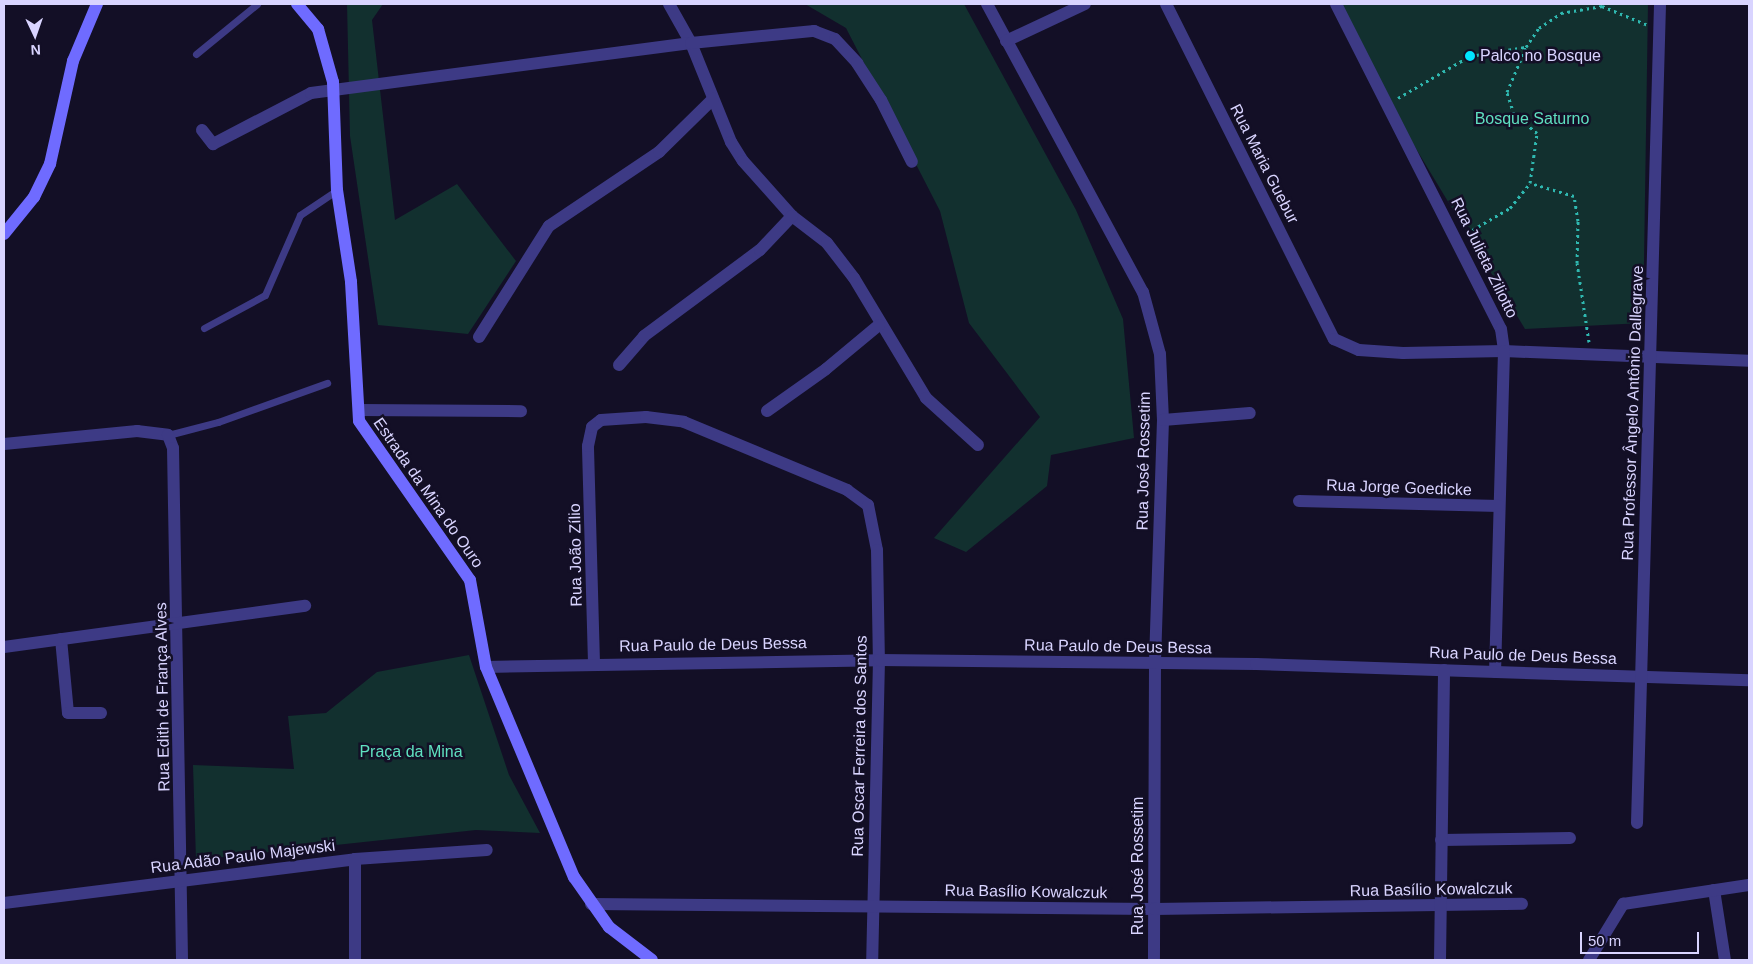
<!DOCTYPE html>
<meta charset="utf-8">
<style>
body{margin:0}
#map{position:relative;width:1753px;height:964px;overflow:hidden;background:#130f26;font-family:Arial,sans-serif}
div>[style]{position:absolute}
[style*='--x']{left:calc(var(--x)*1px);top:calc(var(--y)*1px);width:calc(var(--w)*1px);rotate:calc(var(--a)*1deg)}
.green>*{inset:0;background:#12302f}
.path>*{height:3px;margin-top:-1.5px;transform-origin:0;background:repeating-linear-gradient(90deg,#2fb8b0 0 2.5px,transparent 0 6.5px)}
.lane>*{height:7px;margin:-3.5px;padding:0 3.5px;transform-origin:3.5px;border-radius:3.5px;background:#3d3a85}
.street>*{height:12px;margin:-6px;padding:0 6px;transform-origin:6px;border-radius:6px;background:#3d3a85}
.secondary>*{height:12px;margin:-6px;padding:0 6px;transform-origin:6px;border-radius:6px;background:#6f6bff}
.dots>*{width:14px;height:14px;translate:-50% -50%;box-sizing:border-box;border:2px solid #130f26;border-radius:50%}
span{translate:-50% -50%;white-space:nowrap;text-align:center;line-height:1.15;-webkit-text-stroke:5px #130f26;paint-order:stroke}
.poi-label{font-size:16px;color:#d9d4ff}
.left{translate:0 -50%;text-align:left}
.park-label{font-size:16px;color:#5fe0c0}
.street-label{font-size:16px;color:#d9d4ff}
.frame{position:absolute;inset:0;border:5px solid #d9d4ff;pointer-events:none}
.north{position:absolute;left:10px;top:10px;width:50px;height:50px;-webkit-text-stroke:4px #130f26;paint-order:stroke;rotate:177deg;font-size:14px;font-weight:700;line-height:20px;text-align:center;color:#d9d4ff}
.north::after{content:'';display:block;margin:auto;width:18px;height:22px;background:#d9d4ff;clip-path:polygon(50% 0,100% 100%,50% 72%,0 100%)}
.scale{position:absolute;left:1580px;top:932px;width:119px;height:22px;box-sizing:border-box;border:2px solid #d9d4ff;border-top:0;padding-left:6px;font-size:15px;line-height:18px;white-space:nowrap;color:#d9d4ff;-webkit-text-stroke:4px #130f26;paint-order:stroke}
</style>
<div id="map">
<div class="green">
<i style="clip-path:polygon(347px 4px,383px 4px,372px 20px,395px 220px,457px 184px,516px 261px,468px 334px,378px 325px,350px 136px)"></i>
<i style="clip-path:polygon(805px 4px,964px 4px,1076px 210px,1123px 319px,1134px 438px,1051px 455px,1047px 486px,966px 552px,934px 538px,1040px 417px,969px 323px,940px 211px,846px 28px)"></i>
<i style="clip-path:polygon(1341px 4px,1648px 4px,1643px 323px,1525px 329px,1389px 104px)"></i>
<i style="clip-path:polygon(469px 655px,509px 775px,540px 833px,476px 830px,196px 860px,193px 765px,294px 769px,288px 716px,326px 713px,377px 672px)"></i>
</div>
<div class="path">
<i style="--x:1398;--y:98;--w:83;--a:-30.3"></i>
<i style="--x:1470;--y:56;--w:56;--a:-9.3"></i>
<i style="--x:1467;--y:233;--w:50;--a:-30.2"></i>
<i style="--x:1510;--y:208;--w:32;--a:-51"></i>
<i style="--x:1589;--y:342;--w:80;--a:-98.6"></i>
<i style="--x:1577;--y:263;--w:42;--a:-88.6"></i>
<i style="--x:1578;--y:221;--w:25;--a:-99"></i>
<i style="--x:1574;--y:196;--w:46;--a:-163.5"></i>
<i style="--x:1530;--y:183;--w:50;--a:-82"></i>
<i style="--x:1537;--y:133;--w:30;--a:-140"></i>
<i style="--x:1514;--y:114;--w:23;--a:-108"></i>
<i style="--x:1507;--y:92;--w:49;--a:-67.1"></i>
<i style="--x:1526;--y:47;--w:23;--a:-56"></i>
<i style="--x:1539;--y:28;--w:27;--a:-34"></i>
<i style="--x:1561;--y:13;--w:42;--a:-9.7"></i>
<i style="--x:1602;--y:6;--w:50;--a:22.4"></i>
</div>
<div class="lane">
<i style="--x:196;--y:54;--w:79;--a:-39.3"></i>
<i style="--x:204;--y:328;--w:69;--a:-28.4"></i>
<i style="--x:265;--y:295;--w:87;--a:-66.4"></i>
<i style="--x:300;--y:215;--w:45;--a:-34"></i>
<i style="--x:168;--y:435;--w:52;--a:-14.6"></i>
<i style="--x:218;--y:422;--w:116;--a:-19.7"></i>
</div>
<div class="street">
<i style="--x:669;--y:4;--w:45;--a:60.6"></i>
<i style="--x:691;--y:43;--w:107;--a:68"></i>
<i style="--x:731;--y:142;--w:22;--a:58"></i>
<i style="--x:743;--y:161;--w:74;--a:48.3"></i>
<i style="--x:792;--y:216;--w:44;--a:37.6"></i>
<i style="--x:827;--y:243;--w:44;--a:52.4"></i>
<i style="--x:854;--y:278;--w:140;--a:59"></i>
<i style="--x:926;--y:398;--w:70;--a:42.1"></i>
<i style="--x:987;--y:4;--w:328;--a:61.6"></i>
<i style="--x:1143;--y:292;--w:64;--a:74.7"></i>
<i style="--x:1160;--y:354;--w:66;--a:87.4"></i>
<i style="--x:1163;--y:420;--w:244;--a:91.9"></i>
<i style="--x:1155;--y:664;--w:296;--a:90.2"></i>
<i style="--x:1166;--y:4;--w:375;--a:63.4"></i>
<i style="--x:1334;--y:339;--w:27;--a:24"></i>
<i style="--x:1359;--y:350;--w:44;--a:3.9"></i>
<i style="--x:1403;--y:353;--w:101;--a:-1.1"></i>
<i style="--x:1504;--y:351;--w:245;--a:2.3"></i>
<i style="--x:1336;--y:4;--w:364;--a:63.1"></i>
<i style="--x:1501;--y:329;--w:22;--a:82"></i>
<i style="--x:1504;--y:351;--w:321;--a:91.6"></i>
<i style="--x:1006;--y:41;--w:87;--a:-25.1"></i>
<i style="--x:202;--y:130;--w:18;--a:52"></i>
<i style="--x:213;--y:144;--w:110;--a:-27.5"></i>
<i style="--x:311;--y:93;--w:383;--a:-7.5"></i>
<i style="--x:691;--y:43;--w:124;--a:-5.6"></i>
<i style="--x:814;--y:31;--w:22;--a:21"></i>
<i style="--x:835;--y:39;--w:33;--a:47"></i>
<i style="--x:857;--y:63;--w:44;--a:57"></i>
<i style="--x:881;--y:100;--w:69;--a:63.4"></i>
<i style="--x:479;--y:337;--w:131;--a:-57.8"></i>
<i style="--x:549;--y:226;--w:133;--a:-33.9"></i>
<i style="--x:659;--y:152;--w:76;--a:-44.5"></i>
<i style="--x:619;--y:365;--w:38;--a:-49"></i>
<i style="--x:644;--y:336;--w:144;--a:-36.6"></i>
<i style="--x:760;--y:250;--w:47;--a:-46.7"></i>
<i style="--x:359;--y:410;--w:162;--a:0.4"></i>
<i style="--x:767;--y:411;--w:72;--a:-35.4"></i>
<i style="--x:826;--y:369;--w:69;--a:-39.7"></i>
<i style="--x:1163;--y:420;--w:87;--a:-4.6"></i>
<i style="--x:4;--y:444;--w:134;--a:-5.6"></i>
<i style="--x:137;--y:431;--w:31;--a:7"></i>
<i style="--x:168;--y:435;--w:14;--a:69"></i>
<i style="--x:173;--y:448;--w:512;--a:88.99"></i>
<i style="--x:1299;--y:501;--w:200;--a:1.4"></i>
<i style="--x:61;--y:639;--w:74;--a:84.6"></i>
<i style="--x:68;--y:713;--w:33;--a:0"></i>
<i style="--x:4;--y:647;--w:304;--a:-7.8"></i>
<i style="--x:594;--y:663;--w:217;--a:-91.6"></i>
<i style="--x:588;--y:446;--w:19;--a:-78"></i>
<i style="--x:592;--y:427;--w:11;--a:-38"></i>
<i style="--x:601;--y:420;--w:45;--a:-3.8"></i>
<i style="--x:646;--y:417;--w:38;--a:7"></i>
<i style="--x:684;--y:422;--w:177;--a:22.6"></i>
<i style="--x:847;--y:490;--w:26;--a:36"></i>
<i style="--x:868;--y:505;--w:46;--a:78.7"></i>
<i style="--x:877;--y:550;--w:110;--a:89"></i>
<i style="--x:879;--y:660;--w:300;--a:91.3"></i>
<i style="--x:486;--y:667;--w:393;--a:-1"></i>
<i style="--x:879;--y:660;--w:377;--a:0.6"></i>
<i style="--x:1256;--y:664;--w:493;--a:1.9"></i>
<i style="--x:1637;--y:823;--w:819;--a:-88.39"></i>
<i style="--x:1441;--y:840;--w:129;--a:-0.9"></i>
<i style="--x:1714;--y:890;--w:71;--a:81.1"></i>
<i style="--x:4;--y:903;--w:354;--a:-7.1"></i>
<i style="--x:355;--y:859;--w:132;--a:-3.9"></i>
<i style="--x:591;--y:904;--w:563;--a:0.51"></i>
<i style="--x:1154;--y:909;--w:368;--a:-0.8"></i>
<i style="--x:355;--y:960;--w:101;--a:-90"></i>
<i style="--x:1440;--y:960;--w:290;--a:-89.2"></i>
<i style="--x:1589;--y:960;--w:66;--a:-58.7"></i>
<i style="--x:1623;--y:904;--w:127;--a:-8.6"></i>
</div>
<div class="secondary">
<i style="--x:297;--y:4;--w:33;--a:50"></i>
<i style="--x:318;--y:29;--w:55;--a:74.2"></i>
<i style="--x:333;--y:82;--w:108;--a:87.9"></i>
<i style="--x:337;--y:190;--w:93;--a:81.3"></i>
<i style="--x:351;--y:282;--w:139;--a:86.7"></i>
<i style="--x:359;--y:421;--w:194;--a:55.1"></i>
<i style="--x:470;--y:580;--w:88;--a:79.6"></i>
<i style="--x:486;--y:667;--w:228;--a:67.3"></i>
<i style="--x:574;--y:877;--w:61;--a:55"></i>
<i style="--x:609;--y:927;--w:54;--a:37.5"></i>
<i style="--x:4;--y:234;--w:48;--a:-51"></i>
<i style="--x:34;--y:197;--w:37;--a:-64"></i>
<i style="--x:50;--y:164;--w:106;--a:-77.4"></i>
<i style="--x:73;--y:61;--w:62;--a:-67.2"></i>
</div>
<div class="dots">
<i style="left:1470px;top:56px;background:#00e5ff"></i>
</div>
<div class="poi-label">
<span class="left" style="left:1480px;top:56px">Palco no Bosque</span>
</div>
<div class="park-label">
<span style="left:1532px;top:119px">Bosque Saturno</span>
<span style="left:411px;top:752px">Praça da Mina</span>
</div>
<div class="street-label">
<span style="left:1264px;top:164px;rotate:63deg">Rua Maria Guebur</span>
<span style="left:1484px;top:258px;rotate:64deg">Rua Julieta Ziliotto</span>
<span style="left:1633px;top:413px;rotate:-88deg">Rua Professor Ângelo Antônio Dallegrave</span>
<span style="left:1144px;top:461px;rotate:-89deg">Rua José Rossetim</span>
<span style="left:1399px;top:488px;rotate:2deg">Rua Jorge Goedicke</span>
<span style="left:428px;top:493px;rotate:55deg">Estrada da Mina do Ouro</span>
<span style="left:576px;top:555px;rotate:-91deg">Rua João Zílio</span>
<span style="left:713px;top:645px;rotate:-1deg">Rua Paulo de Deus Bessa</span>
<span style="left:1118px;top:647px;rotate:1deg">Rua Paulo de Deus Bessa</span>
<span style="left:1523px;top:656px;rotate:2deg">Rua Paulo de Deus Bessa</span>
<span style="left:163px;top:697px;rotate:-91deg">Rua Edith de França Alves</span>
<span style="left:860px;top:746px;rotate:-89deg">Rua Oscar Ferreira dos Santos</span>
<span style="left:243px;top:857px;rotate:-7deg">Rua Adão Paulo Majewski</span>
<span style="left:1138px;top:866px;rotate:-90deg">Rua José Rossetim</span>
<span style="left:1431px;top:890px;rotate:-1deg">Rua Basílio Kowalczuk</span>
<span style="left:1026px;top:892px;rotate:1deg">Rua Basílio Kowalczuk</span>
</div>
<div class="frame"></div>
<div class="north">N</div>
<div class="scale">50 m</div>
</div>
